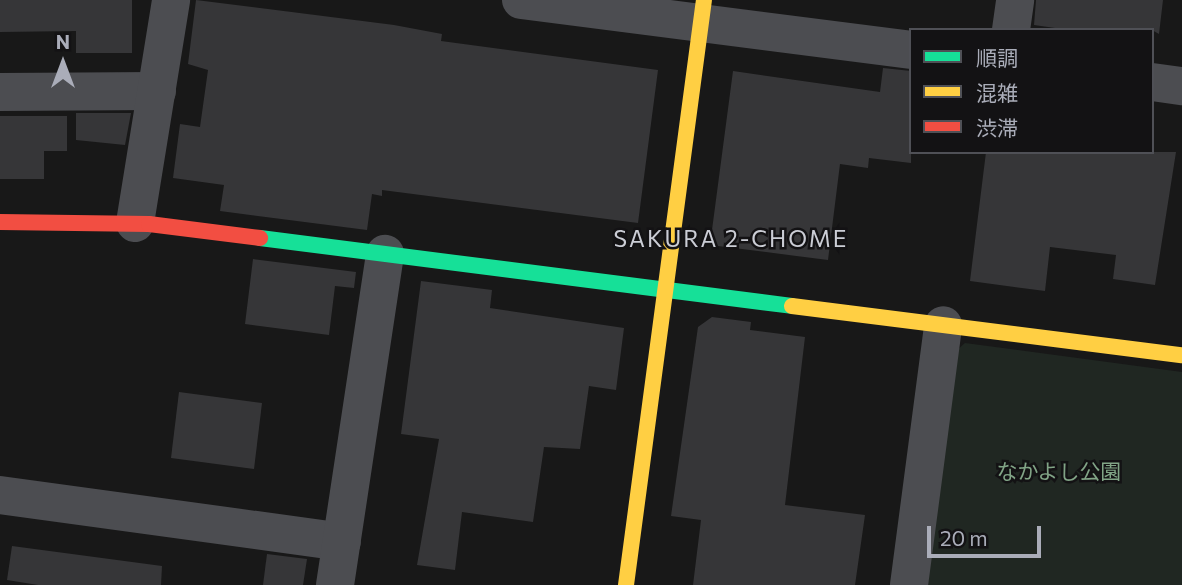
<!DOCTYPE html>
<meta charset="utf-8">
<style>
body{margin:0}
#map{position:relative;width:1182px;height:585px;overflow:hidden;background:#181818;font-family:Commissioner,"Noto Sans JP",sans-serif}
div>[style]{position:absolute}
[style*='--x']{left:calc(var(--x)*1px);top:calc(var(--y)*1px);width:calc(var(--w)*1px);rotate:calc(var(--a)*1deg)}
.green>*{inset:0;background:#202722}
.building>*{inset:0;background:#363638}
.street>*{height:38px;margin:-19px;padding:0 19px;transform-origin:19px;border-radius:19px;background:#4c4d51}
.fast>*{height:16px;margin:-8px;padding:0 8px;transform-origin:8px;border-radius:8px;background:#16e098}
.slow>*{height:16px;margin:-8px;padding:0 8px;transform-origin:8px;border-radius:8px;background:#ffcf43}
.jam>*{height:16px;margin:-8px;padding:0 8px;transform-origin:8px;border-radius:8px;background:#f24e42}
span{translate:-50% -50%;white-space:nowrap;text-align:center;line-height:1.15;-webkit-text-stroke:5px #131214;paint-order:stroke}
.park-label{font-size:21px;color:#81a486}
.neighbourhood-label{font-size:23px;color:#cbcdd5;letter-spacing:2px}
.legend{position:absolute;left:909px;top:28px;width:245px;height:126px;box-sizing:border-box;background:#131214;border:2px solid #4f5056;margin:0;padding:9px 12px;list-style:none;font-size:21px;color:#aaadb9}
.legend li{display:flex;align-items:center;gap:14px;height:35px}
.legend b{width:35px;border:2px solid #4f5056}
.north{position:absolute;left:28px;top:28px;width:70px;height:70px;-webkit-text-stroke:5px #131214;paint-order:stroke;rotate:0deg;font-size:19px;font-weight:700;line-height:28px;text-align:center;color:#aaadb9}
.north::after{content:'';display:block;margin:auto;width:24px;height:32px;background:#aaadb9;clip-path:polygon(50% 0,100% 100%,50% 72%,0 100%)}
.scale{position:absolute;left:927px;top:526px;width:114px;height:32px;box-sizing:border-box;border:4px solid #aaadb9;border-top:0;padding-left:9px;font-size:21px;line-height:24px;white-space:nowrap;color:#aaadb9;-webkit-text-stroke:5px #131214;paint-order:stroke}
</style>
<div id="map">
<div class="green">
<i style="clip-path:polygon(965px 343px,1182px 372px,1182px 585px,927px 585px,956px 351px)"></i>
</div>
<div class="building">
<i style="clip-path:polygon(0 0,132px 0,132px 53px,76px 53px,76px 31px,0 32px)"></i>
<i style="clip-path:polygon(196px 0,394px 25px,442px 34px,441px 41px,658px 70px,638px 223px,382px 190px,382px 196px,372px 194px,367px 230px,220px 211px,224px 185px,173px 178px,180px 124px,200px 127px,208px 70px,188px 64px)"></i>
<i style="clip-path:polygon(1036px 0,1163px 0,1159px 34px,1152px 30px,1069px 30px,1034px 25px)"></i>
<i style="clip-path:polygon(883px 68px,911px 71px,911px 163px,869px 158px,868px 168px,840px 164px,828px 260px,710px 245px,733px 71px,880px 92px)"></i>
<i style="clip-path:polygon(76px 113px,131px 113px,125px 145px,76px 140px)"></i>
<i style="clip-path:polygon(0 116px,67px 116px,67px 151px,44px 151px,44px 179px,0 179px)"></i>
<i style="clip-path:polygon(986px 152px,1176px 152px,1155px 285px,1113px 279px,1116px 255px,1050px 247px,1045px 291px,970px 281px)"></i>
<i style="clip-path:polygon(253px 259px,356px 272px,354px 288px,335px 286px,329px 335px,245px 324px)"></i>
<i style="clip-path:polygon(421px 281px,492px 290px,490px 308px,624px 328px,616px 390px,589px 386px,580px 449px,544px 447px,533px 522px,462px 512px,455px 570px,417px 565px,439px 439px,401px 434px)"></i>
<i style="clip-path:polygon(712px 317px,751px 322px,750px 330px,805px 337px,785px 505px,865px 515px,855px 585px,693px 585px,701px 520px,671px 516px,698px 327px)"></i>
<i style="clip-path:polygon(179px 392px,262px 403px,254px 469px,171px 458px)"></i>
<i style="clip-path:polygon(12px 546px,162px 566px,161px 585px,38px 585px,7px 580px)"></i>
<i style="clip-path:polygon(267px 554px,307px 559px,303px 585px,263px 585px)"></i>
</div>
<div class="street">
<i style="--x:521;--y:0;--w:393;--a:7.3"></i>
<i style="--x:1011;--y:30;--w:30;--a:-82"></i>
<i style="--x:1152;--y:82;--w:30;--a:8"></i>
<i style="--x:0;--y:92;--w:157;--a:-0.4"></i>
<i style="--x:135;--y:223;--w:226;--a:-80.8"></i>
<i style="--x:0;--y:495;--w:345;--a:7.8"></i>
<i style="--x:335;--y:585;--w:335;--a:-81.4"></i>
<i style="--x:909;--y:585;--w:262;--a:-82.5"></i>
</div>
<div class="fast">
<i style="--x:260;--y:238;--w:536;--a:7.28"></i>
</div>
<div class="slow">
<i style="--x:792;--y:306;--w:393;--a:7.2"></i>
<i style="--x:626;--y:585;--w:590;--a:-82.41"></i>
</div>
<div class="jam">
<i style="--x:0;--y:222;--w:149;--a:0.8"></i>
<i style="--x:149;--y:224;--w:112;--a:7.2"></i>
</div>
<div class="park-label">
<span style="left:1059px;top:471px">なかよし公園</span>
</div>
<div class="neighbourhood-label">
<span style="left:731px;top:238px">SAKURA 2-CHOME</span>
</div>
<ul class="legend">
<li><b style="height:9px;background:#16e098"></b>順調</li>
<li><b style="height:9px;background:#ffcf43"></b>混雑</li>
<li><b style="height:9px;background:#f24e42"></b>渋滞</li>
</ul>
<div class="north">N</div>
<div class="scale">20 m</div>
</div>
